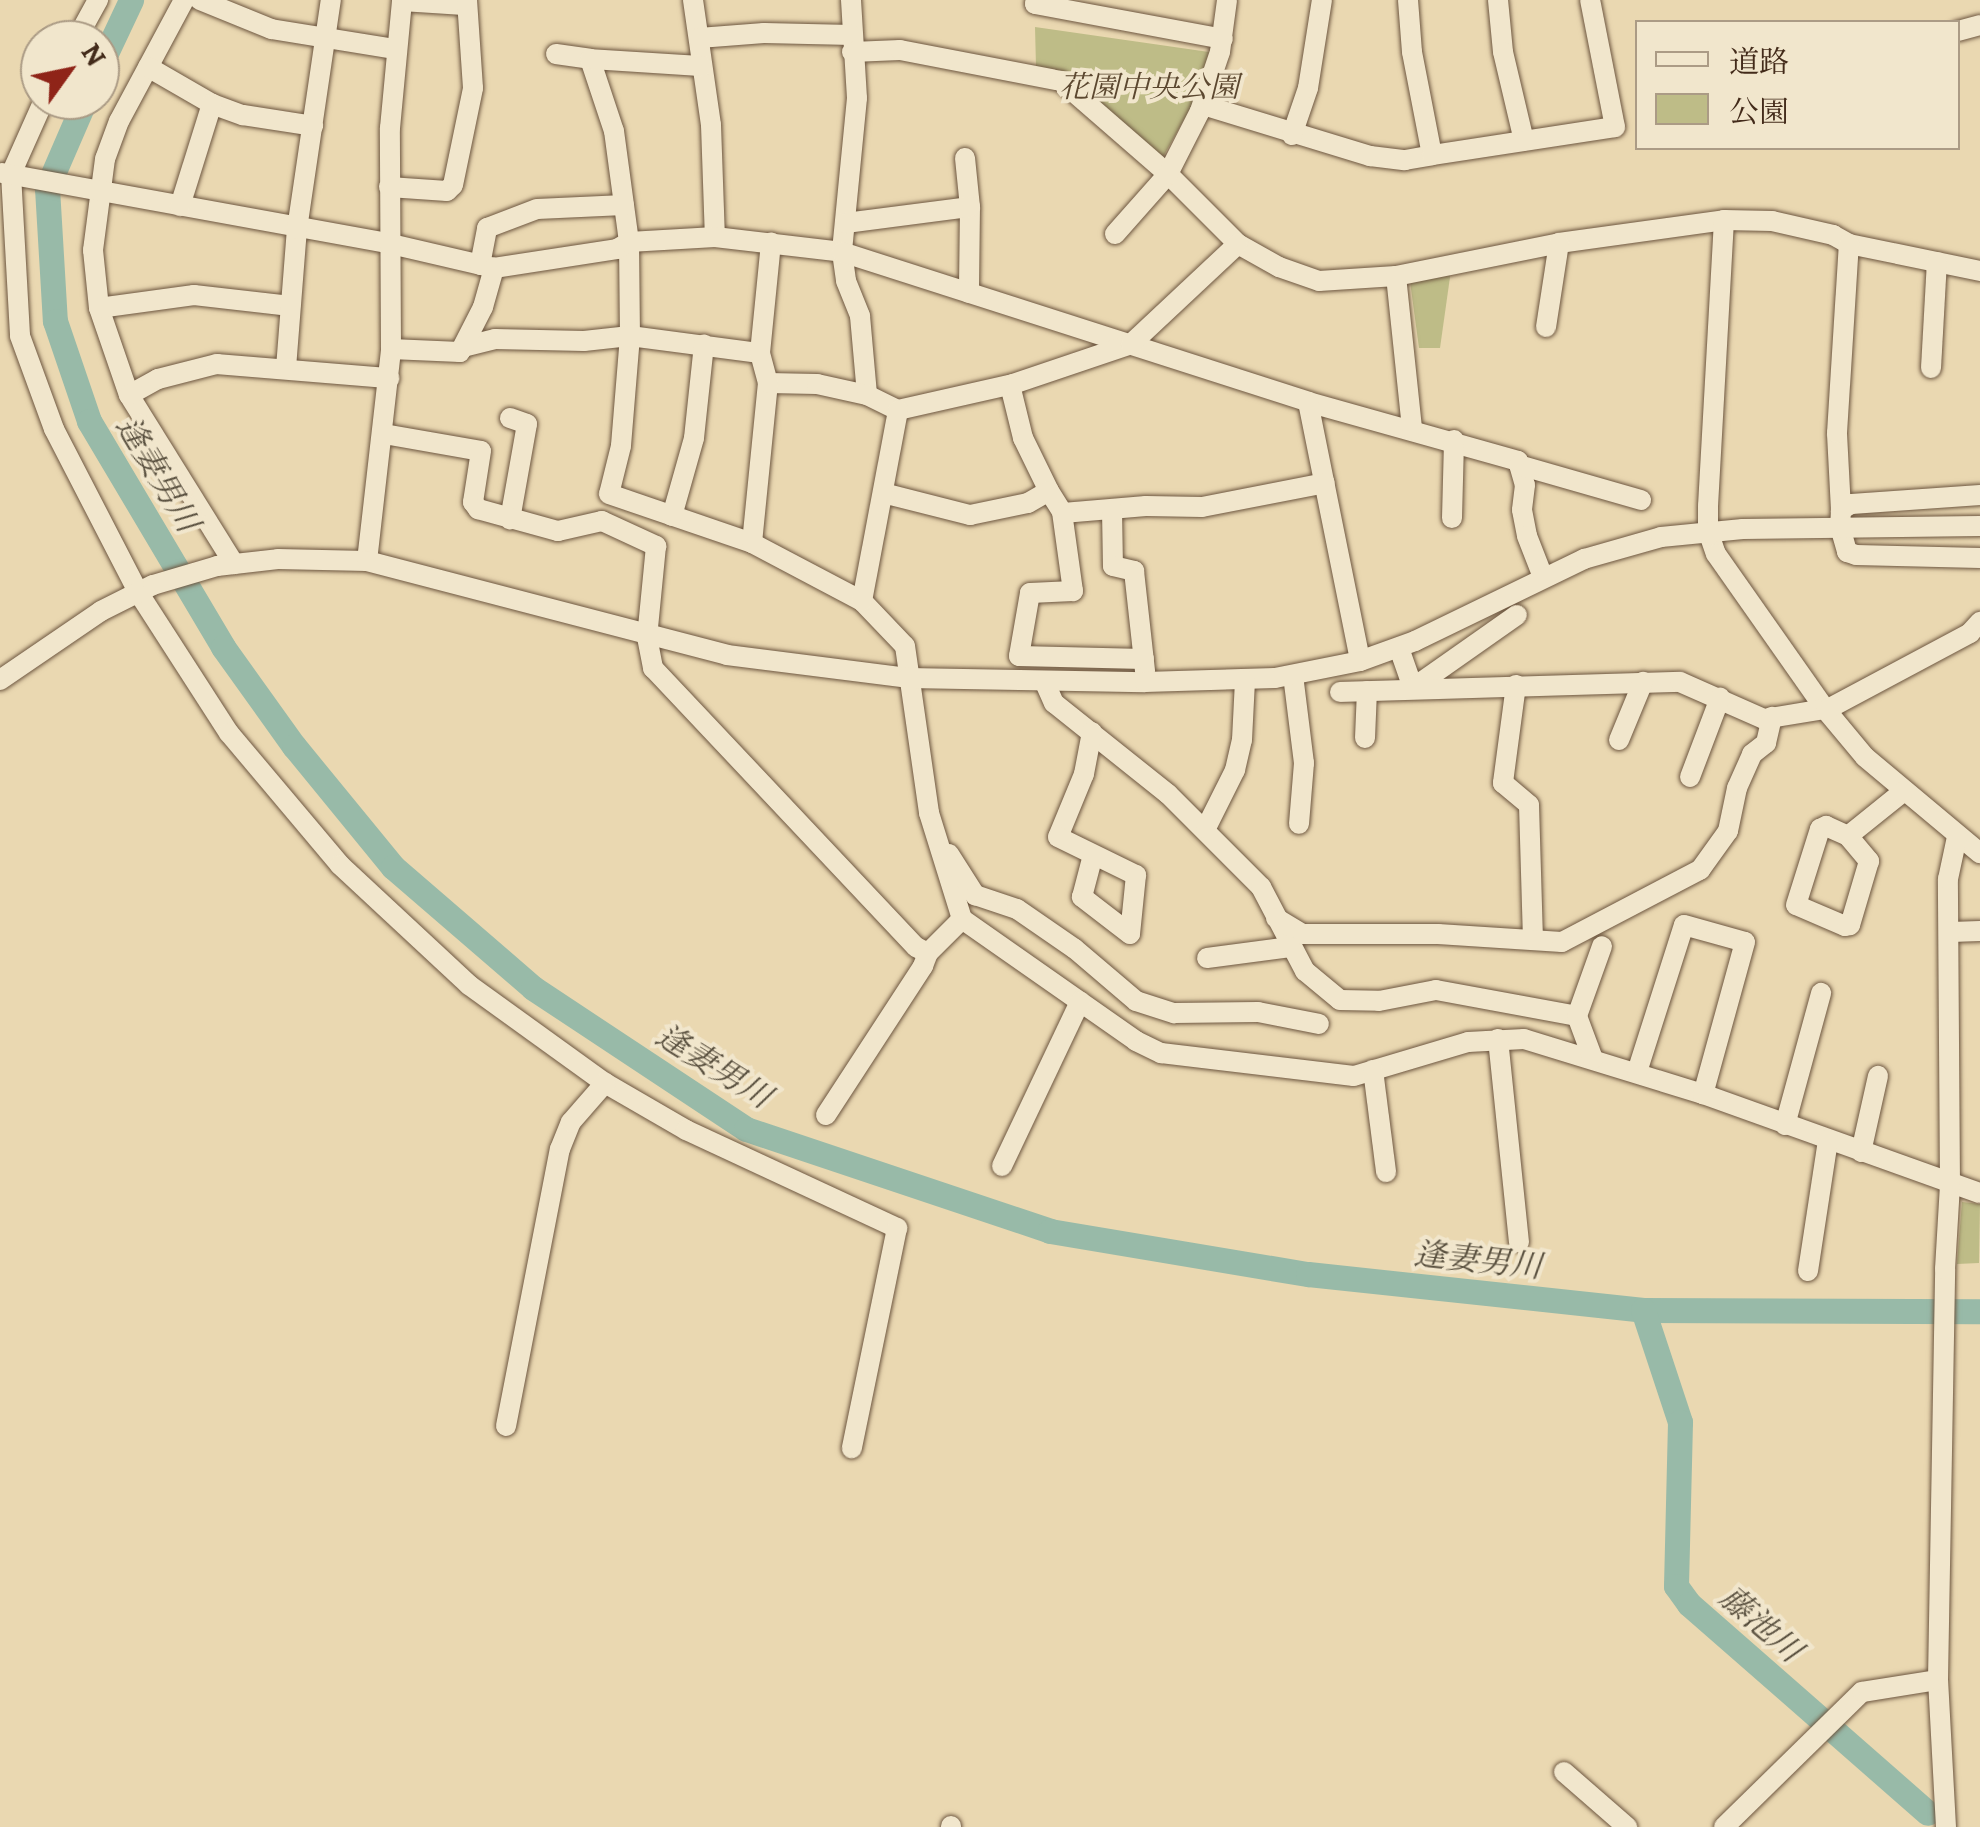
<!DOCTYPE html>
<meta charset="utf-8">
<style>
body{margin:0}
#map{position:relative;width:1980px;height:1827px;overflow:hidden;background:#ead8b1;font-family:Alegreya,"Noto Serif JP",serif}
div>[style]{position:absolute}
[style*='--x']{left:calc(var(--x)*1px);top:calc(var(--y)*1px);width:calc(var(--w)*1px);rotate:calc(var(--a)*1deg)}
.green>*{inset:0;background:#bebc87}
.river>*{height:25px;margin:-12.5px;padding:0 12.5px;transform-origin:12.5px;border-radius:12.5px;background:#98baa8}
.roads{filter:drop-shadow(0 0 2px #6d5640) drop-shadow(0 0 2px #6d5640)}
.minor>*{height:20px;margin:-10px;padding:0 10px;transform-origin:10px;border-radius:10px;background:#f1e6cc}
span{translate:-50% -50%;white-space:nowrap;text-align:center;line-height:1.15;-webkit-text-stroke:8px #f1e6cc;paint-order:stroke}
.park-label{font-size:30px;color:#5c4830;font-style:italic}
.water-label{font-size:32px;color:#584f3e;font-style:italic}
.legend{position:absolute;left:1635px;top:20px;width:325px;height:130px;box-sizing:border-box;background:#f1e6cc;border:2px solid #ab9b85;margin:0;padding:12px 18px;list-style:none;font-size:30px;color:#432b1a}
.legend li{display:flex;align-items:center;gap:20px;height:50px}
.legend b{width:50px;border:2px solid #ab9b85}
.north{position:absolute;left:20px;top:20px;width:100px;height:100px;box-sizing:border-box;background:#f1e6cc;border:2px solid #ab9b85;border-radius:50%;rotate:57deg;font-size:28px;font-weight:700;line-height:40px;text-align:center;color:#432b1a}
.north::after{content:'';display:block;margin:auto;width:35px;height:45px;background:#8f2418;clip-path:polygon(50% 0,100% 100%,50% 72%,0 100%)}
</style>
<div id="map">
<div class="green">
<i style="clip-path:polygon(1035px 27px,1209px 52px,1191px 107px,1163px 157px,1072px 82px,1036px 67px)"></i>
<i style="clip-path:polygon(1452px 263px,1440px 348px,1419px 348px,1409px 274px)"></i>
<i style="clip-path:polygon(1962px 1202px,1980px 1204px,1979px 1263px,1957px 1264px)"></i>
</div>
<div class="river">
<i style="--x:100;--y:66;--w:73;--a:-64.8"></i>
<i style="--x:85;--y:100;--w:96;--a:113.4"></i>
<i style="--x:47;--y:188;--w:133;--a:86.6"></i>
<i style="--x:55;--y:321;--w:106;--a:71.2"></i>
<i style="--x:89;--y:421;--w:263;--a:59.3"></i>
<i style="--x:223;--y:647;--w:122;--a:54.4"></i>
<i style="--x:294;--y:746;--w:156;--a:50.7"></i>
<i style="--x:393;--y:867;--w:185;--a:40.8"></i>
<i style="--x:533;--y:988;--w:255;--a:33.5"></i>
<i style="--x:746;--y:1129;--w:321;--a:18.5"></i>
<i style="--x:1050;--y:1231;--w:262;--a:9.5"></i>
<i style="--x:1308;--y:1274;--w:337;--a:6.1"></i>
<i style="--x:1643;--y:1310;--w:337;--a:0.2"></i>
<i style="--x:1643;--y:1310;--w:118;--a:71.7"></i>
<i style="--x:1680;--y:1422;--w:164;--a:91.4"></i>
<i style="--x:1676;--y:1586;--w:22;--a:54"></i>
<i style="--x:1689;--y:1604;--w:317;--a:41.2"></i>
</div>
<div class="roads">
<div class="minor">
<i style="--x:184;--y:0;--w:137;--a:118.2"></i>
<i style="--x:119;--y:121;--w:40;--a:110.2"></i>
<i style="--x:105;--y:159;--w:92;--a:97.5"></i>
<i style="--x:93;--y:250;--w:58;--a:84.1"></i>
<i style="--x:99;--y:308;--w:92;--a:71"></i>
<i style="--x:129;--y:395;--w:199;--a:58.1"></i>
<i style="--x:200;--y:0;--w:77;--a:22.2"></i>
<i style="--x:271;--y:29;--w:126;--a:9.2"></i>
<i style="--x:693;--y:0;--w:126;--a:81.8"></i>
<i style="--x:711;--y:125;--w:112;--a:88"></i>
<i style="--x:851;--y:0;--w:98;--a:86.5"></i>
<i style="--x:857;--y:98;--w:155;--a:95.6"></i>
<i style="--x:842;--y:252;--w:29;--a:82"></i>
<i style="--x:846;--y:281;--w:38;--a:68"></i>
<i style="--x:860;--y:316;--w:79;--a:84.9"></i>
<i style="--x:1036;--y:0;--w:4;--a:104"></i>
<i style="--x:1035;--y:4;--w:191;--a:10.5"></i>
<i style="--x:1498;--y:0;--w:52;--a:84.5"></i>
<i style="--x:1503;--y:52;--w:91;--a:76.7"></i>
<i style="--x:402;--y:1;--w:62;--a:3.7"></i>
<i style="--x:1958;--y:31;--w:23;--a:-15"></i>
<i style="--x:699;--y:38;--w:65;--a:-4.4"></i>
<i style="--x:764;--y:33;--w:88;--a:1.3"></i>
<i style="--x:76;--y:40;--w:46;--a:-61.2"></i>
<i style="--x:852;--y:52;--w:48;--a:-2.4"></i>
<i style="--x:900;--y:50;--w:164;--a:10.9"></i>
<i style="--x:1061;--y:81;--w:142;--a:41"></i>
<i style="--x:1168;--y:174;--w:99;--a:45"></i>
<i style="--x:1238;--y:244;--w:47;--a:29.3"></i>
<i style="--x:1279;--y:267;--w:42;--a:19.3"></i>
<i style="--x:1319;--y:281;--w:77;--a:-3.7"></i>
<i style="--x:1396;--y:276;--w:166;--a:-11.4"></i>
<i style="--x:1559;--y:243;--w:167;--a:-7.9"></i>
<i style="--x:1724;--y:220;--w:48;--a:1.2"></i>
<i style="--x:1772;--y:221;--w:63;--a:12.9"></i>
<i style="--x:1833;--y:235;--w:18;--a:29"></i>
<i style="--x:1849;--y:244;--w:134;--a:11.6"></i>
<i style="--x:556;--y:54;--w:34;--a:8"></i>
<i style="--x:590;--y:59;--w:76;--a:71.6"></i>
<i style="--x:614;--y:131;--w:112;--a:82.3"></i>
<i style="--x:629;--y:242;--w:94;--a:89.4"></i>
<i style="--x:630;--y:336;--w:110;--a:94.7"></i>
<i style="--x:621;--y:446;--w:49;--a:104"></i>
<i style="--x:609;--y:494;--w:151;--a:18.9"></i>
<i style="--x:752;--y:543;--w:124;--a:27.8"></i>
<i style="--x:862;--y:601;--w:62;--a:46.3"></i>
<i style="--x:905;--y:646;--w:169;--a:81.8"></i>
<i style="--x:929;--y:813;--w:111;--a:72.7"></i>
<i style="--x:962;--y:919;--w:213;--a:35"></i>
<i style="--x:1136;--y:1041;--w:28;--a:26"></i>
<i style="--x:1161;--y:1053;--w:194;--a:6.8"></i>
<i style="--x:1354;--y:1076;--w:119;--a:-16.6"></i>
<i style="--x:1468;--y:1042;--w:56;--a:-3.1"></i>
<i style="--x:1524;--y:1039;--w:187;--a:17.1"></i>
<i style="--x:1703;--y:1094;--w:294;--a:19.7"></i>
<i style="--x:590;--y:59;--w:112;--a:3.6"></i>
<i style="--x:148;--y:67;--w:74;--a:30"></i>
<i style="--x:212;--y:104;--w:33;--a:20"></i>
<i style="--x:243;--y:115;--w:71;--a:8.9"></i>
<i style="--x:44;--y:100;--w:81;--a:114"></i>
<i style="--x:11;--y:174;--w:162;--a:86.8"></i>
<i style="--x:20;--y:336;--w:99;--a:69.9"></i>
<i style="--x:54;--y:429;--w:183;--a:62.7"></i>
<i style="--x:138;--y:592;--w:168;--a:57.2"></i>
<i style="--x:229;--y:733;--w:172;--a:49.9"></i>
<i style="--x:340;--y:865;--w:176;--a:42.9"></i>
<i style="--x:469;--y:985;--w:168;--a:35.8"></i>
<i style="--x:605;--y:1083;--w:94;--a:30.1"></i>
<i style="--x:686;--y:1130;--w:233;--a:24.9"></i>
<i style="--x:897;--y:1228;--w:225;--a:101.6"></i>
<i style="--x:1203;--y:105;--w:175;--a:17"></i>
<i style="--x:1370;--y:156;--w:35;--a:7"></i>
<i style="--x:1405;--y:160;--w:27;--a:-10"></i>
<i style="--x:1432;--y:155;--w:105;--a:-101"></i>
<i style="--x:1412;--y:52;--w:52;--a:-94.4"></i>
<i style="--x:1292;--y:135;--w:50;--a:-71.2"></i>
<i style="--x:1308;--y:88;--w:89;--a:-81"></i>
<i style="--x:1432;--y:155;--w:185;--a:-8.7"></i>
<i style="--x:1615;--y:127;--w:129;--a:-101.1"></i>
<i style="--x:965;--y:158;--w:49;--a:84.2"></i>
<i style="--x:970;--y:207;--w:86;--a:90.7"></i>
<i style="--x:2;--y:173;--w:395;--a:10.3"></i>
<i style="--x:391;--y:244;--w:106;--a:13.1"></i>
<i style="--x:494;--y:268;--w:124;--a:-8.8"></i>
<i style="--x:617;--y:249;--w:14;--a:-30"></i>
<i style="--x:629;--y:242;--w:86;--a:-3.3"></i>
<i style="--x:715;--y:237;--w:128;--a:6.7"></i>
<i style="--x:842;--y:252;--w:490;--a:17.8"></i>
<i style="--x:1308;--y:402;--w:218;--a:15.7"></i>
<i style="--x:1518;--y:461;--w:25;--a:74"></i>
<i style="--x:1525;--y:485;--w:25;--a:97"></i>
<i style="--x:1522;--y:510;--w:26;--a:79"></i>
<i style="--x:1527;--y:536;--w:44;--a:68.7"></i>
<i style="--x:389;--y:187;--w:58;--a:3.9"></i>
<i style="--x:447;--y:191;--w:8;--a:-45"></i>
<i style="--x:453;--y:185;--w:99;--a:-78.3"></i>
<i style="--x:473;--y:88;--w:88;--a:-93.9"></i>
<i style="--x:180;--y:206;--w:107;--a:-72.6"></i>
<i style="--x:1724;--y:220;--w:286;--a:93.2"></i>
<i style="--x:1708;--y:506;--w:25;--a:90"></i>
<i style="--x:1708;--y:531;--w:24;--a:71"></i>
<i style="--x:1716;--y:554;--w:189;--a:54.9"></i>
<i style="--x:1825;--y:709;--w:62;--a:50.2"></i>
<i style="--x:1865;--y:757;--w:150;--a:39.9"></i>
<i style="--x:846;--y:223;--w:125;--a:-7.4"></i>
<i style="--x:1115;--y:234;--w:80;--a:-48.5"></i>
<i style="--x:1168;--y:174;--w:71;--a:-63.1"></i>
<i style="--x:1200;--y:111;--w:62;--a:-71.3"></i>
<i style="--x:1220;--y:52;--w:52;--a:-82.3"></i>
<i style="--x:480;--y:265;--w:38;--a:-79"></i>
<i style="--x:487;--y:228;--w:53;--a:-20.8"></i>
<i style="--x:537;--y:209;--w:87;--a:-2.6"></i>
<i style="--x:1396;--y:276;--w:154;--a:84"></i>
<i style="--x:99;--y:308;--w:96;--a:-7.8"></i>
<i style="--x:194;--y:295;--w:97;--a:6.5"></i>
<i style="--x:1546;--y:327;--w:85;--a:-81.2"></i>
<i style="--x:467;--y:346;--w:29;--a:-14"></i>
<i style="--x:495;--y:339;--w:89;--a:1.3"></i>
<i style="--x:584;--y:341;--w:46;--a:-6.2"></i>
<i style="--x:630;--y:336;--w:131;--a:7.5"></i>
<i style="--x:391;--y:349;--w:69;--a:2.5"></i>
<i style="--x:460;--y:352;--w:51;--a:-62.9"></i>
<i style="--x:483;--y:307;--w:41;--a:-74.2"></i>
<i style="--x:286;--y:368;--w:139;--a:-85.5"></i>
<i style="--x:297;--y:229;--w:232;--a:-81.6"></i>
<i style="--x:1931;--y:368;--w:106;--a:-86.8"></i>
<i style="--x:768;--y:383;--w:49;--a:1.2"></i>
<i style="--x:817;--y:384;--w:51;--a:12.4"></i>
<i style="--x:867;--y:395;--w:34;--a:26"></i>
<i style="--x:898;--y:410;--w:118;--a:-12.7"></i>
<i style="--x:1013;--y:384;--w:125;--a:-18.7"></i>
<i style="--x:1131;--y:344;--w:146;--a:-43.1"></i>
<i style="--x:1010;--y:385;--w:55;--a:76.2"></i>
<i style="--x:1023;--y:438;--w:59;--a:63.9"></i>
<i style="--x:129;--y:395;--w:33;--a:-29"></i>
<i style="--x:158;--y:379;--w:61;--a:-14.3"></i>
<i style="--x:217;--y:364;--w:173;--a:4.7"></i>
<i style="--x:1308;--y:402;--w:264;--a:78.6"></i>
<i style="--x:510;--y:418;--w:18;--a:19"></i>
<i style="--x:527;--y:424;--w:97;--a:100.1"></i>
<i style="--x:384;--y:434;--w:98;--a:9.9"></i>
<i style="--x:481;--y:451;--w:52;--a:98.9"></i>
<i style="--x:473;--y:502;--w:9;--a:54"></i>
<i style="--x:478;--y:509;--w:83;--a:15.4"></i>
<i style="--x:558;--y:531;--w:45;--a:-12.8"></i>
<i style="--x:602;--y:521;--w:60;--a:24.8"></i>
<i style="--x:656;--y:546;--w:91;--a:95.6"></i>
<i style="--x:647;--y:637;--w:32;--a:79"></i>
<i style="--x:653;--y:668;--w:383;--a:46.7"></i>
<i style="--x:916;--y:947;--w:13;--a:27"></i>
<i style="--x:928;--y:953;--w:48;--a:-45"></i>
<i style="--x:1519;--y:465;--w:127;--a:16"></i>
<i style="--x:883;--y:493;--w:90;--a:14.2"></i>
<i style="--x:970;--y:515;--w:59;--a:-11.7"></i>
<i style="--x:1028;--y:503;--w:24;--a:-30"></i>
<i style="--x:1049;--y:491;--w:26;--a:58"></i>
<i style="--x:1063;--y:513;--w:83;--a:-4.8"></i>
<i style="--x:1146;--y:506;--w:56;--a:1"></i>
<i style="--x:1202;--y:507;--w:125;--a:-11"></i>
<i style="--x:1980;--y:495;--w:129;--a:176"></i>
<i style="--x:1851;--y:504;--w:12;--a:149"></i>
<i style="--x:1841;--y:510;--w:17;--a:93"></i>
<i style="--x:1840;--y:527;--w:26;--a:74"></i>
<i style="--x:1847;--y:552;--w:9;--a:18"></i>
<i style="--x:1856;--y:555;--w:124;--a:1.4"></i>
<i style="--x:1112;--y:510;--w:56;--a:89"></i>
<i style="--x:1113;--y:566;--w:22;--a:13"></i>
<i style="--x:1134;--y:571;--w:101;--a:83.7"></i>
<i style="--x:1841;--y:510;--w:77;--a:-93"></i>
<i style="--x:1837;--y:433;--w:189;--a:-86.4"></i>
<i style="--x:1062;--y:512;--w:80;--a:82.1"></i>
<i style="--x:1073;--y:591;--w:43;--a:177.3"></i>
<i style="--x:1030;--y:593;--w:64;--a:99.9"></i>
<i style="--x:1019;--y:656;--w:125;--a:1.4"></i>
<i style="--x:672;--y:516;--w:81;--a:-74.2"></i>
<i style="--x:694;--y:438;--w:94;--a:-83.9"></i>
<i style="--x:1452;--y:518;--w:78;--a:-88.5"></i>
<i style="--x:752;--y:543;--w:161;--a:-84.3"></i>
<i style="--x:768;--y:383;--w:31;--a:-105"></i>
<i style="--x:760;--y:353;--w:111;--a:-84.3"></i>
<i style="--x:367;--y:561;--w:213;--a:-83.5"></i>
<i style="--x:391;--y:349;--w:221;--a:-90.3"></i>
<i style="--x:390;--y:128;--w:129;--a:-84.6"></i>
<i style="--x:862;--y:601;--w:194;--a:-79.3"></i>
<i style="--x:1399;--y:648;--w:42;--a:70.7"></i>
<i style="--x:1413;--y:688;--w:127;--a:-35.1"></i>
<i style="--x:1293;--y:675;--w:89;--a:82.9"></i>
<i style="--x:1304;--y:763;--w:61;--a:94.7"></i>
<i style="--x:0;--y:680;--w:122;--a:-34.3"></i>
<i style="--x:101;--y:611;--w:58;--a:-26.6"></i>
<i style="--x:153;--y:585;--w:67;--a:-16.5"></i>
<i style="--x:217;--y:566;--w:61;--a:-6.5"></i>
<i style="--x:278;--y:559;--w:89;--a:1.3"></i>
<i style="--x:367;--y:561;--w:372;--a:14.6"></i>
<i style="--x:727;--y:655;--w:182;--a:7.2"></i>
<i style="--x:908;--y:678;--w:237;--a:1"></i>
<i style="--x:1145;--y:682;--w:130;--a:-1.8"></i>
<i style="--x:1275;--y:678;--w:87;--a:-11.3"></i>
<i style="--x:1360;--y:661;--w:59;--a:-20"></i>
<i style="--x:1415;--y:641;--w:188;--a:-25.9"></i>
<i style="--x:1584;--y:559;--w:80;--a:-15.9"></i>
<i style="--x:1661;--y:537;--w:82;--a:-5.6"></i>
<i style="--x:1743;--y:529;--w:237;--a:-0.7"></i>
<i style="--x:1045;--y:683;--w:22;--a:66"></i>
<i style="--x:1054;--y:703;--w:146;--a:38.6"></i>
<i style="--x:1168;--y:794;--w:132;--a:45"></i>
<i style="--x:1261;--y:887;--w:95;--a:62.4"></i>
<i style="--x:1305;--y:971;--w:45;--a:39.6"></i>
<i style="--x:1340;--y:1000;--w:39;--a:1"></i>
<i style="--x:1379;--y:1001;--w:58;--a:-10.9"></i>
<i style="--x:1436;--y:990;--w:143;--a:10.4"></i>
<i style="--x:1516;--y:685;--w:99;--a:97.6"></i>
<i style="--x:1503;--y:783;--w:34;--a:40"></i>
<i style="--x:1529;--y:805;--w:135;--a:88.3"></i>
<i style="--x:1340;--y:692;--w:340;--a:-1.7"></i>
<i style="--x:1680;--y:682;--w:92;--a:23.8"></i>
<i style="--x:1764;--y:719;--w:62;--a:-9.3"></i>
<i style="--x:1826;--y:710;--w:163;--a:-28.1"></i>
<i style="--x:1970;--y:633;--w:15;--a:-48"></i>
<i style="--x:1092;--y:732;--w:43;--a:100.8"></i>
<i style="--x:1084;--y:774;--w:68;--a:112.4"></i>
<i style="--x:1058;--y:837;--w:87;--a:26"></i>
<i style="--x:1136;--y:875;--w:59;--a:95.8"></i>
<i style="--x:1130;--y:934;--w:61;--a:-142.4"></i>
<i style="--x:1082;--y:897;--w:43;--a:-75.3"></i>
<i style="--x:1365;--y:738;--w:47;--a:-87.6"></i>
<i style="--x:1619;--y:740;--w:63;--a:-67.5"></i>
<i style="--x:1690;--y:777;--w:85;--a:-69.2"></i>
<i style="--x:1206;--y:828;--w:65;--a:-63.4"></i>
<i style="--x:1235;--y:770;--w:31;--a:-77"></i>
<i style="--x:1242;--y:740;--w:60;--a:-87.1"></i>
<i style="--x:1848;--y:836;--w:33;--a:50"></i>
<i style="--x:1869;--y:861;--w:67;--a:106.5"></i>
<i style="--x:1850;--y:925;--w:5;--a:169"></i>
<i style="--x:1845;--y:926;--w:53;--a:-156.8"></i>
<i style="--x:1796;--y:905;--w:80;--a:-72.5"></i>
<i style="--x:1820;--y:829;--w:7;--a:-27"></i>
<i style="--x:1826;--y:826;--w:24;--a:24"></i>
<i style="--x:1848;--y:836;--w:72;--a:-38.8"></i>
<i style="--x:949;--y:854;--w:49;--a:57.6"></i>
<i style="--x:975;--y:895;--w:44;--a:18.4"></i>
<i style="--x:1017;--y:909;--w:70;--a:34.6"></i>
<i style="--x:1075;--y:949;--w:80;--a:40.4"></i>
<i style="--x:1136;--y:1001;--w:40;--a:18"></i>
<i style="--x:1174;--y:1013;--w:84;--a:-0.7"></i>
<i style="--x:1258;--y:1012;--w:62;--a:11.1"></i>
<i style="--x:1276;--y:918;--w:31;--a:31"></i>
<i style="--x:1303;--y:934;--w:135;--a:0"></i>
<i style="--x:1438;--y:934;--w:124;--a:3.7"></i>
<i style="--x:1562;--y:942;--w:156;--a:-27.6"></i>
<i style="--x:1700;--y:870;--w:48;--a:-54.3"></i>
<i style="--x:1728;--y:831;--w:44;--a:-78.2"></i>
<i style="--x:1737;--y:788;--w:37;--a:-66"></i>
<i style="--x:1752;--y:754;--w:18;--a:-38"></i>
<i style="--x:1766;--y:743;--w:27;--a:-77"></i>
<i style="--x:1951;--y:932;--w:29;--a:-2"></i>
<i style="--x:1207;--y:958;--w:84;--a:-7.5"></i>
<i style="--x:1498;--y:1039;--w:204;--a:84.1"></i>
<i style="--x:1593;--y:1059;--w:46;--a:-110.4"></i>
<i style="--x:1577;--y:1016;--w:74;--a:-70.3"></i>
<i style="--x:1373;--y:1070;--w:103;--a:82.7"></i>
<i style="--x:1637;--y:1072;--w:154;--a:-72.3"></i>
<i style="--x:1684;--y:925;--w:63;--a:15.6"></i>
<i style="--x:1745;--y:942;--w:158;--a:105.4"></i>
<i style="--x:826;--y:1115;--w:178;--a:-56.9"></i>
<i style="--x:923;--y:966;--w:14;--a:-69"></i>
<i style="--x:1785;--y:1125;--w:137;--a:-74.7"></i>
<i style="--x:1861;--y:1152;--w:78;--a:-77.4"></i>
<i style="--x:1002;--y:1166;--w:182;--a:-64.6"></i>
<i style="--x:1808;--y:1271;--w:133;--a:-81.3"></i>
<i style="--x:506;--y:1426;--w:282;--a:-79"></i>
<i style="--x:560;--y:1149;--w:29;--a:-68"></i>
<i style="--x:571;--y:1122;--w:52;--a:-48.9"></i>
<i style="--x:1564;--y:1772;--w:84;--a:41.1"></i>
<i style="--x:951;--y:1826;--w:1;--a:90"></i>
<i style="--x:1724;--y:1827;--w:193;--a:-44.4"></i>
<i style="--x:1862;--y:1692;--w:77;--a:-9"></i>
<i style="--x:1946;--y:1827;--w:147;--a:-93.1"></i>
<i style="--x:1938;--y:1680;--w:411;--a:-89"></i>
<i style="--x:1945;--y:1269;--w:84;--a:-86.6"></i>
<i style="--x:1950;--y:1185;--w:306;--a:-90.4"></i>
<i style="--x:1948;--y:879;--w:43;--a:-77.9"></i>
</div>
</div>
<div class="park-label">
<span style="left:1149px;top:87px">花園中央公園</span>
</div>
<div class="water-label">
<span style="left:158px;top:474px;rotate:59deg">逢妻男川</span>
<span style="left:714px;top:1066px;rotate:32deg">逢妻男川</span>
<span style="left:1478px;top:1260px;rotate:6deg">逢妻男川</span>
<span style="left:1761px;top:1624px;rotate:41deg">藤池川</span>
</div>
<ul class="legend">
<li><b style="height:12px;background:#f1e6cc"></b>道路</li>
<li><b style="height:28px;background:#bebc87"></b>公園</li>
</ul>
<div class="north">N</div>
</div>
